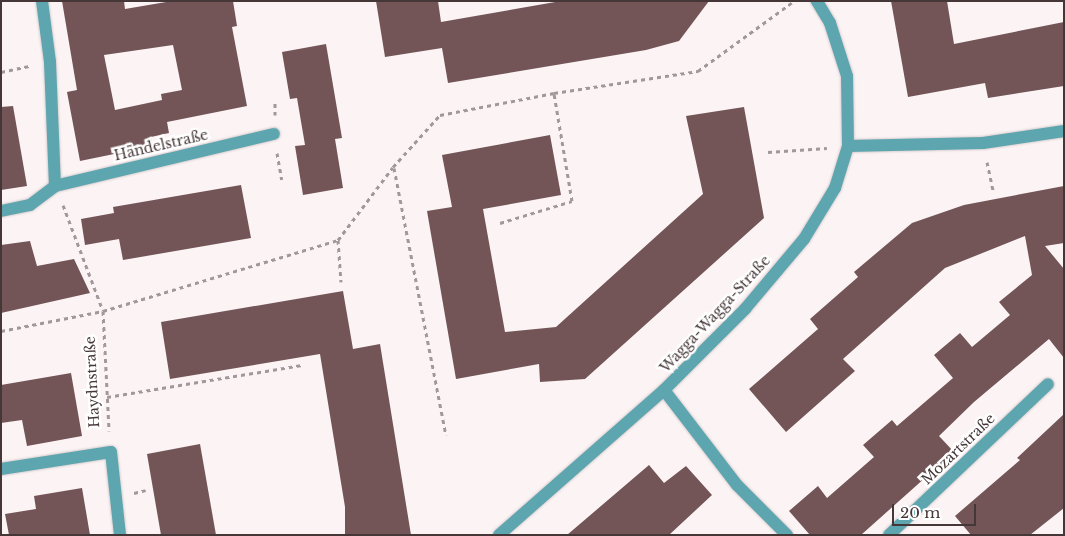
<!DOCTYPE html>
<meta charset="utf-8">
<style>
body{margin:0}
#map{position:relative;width:1065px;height:536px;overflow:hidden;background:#fbf3f4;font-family:"Libre Baskerville",serif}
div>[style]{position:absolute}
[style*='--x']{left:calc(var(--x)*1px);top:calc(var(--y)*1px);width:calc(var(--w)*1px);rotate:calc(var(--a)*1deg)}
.building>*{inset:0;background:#735558}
.path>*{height:3px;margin-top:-1.5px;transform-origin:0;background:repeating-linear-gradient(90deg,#a39899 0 4px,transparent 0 8px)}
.roads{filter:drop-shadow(0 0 1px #d7cdce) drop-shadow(0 0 1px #d7cdce)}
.minor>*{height:12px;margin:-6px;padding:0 6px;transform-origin:6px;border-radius:6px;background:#5ea6af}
span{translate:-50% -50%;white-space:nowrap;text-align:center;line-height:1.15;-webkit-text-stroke:5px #fff;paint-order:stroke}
.street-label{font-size:14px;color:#453638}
.frame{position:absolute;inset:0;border:2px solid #453638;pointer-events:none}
.scale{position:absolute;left:892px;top:504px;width:84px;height:22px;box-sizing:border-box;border:2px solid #453638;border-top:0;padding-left:6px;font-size:15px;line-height:18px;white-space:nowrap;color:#453638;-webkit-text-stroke:4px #fff;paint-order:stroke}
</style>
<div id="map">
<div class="building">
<i style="clip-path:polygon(evenodd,62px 1px,124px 1px,125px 9px,172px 1px,233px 1px,237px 26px,232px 27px,247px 106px,167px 122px,169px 133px,151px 137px,153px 146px,80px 161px,67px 92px,77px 90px,62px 1px,173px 45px,182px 90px,161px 94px,162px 100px,115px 110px,104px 55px,173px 45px)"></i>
<i style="clip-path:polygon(376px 1px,438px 1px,441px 22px,561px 1px,709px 1px,679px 41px,646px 50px,448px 83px,442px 48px,385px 57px)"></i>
<i style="clip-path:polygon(891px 1px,947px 1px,954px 44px,1064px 22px,1064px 86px,988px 98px,985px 83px,908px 97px)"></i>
<i style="clip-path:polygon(326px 44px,342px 138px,335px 139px,343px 188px,303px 195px,295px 146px,305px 145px,297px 98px,290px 99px,282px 52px)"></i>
<i style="clip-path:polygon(13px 106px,27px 186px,1px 190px,1px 107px)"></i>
<i style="clip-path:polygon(744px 107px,764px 218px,585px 379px,540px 382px,539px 364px,456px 379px,427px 211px,452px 207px,442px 155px,550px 135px,561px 195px,483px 209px,505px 332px,556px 327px,703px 194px,686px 116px)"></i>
<i style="clip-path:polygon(241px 185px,251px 238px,123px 260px,119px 239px,85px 245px,81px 219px,114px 213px,113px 207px)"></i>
<i style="clip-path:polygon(1064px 186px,1064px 243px,1045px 246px,1064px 269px,1064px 358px,1049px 339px,974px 402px,939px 436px,954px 452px,861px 535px,810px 535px,789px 511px,818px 486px,827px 498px,874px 457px,863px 445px,892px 420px,897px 426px,953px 378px,934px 355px,960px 333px,972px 347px,1010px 315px,999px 302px,1032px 275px,1025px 236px,945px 268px,843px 359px,855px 371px,786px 432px,749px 389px,818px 329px,810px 319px,858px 277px,854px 272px,912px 223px,964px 205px)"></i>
<i style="clip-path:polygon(30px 241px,37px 266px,74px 259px,90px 293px,1px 313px,1px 245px)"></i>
<i style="clip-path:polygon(343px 291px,353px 349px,380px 344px,411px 535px,345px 535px,345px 507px,320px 354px,170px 379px,161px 322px)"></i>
<i style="clip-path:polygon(71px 373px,82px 436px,27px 446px,22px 420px,1px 423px,1px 385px)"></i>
<i style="clip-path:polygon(1064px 414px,1064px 508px,1030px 535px,971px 535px,955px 516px,1020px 460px,1017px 458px)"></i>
<i style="clip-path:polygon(200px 444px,216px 535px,161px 535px,147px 454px)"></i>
<i style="clip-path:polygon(649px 465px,664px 483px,686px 466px,712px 495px,669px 535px,567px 535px)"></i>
<i style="clip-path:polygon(82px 488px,90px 535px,9px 535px,5px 514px,36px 509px,34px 496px)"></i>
</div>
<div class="path">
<i style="--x:1;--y:72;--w:30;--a:-12"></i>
<i style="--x:275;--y:115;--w:13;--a:-90"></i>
<i style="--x:768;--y:152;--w:59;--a:-3.9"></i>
<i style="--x:277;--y:153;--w:27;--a:80"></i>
<i style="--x:987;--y:162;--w:30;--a:78"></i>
<i style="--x:394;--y:168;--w:272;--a:79"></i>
<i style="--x:63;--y:205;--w:113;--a:69.3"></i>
<i style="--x:103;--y:311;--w:120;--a:87.1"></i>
<i style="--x:500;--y:223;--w:75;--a:-17"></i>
<i style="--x:572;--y:201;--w:109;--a:-99.5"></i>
<i style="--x:338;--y:240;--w:42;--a:85.9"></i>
<i style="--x:1;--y:331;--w:104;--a:-11.1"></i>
<i style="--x:103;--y:311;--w:245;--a:-16.8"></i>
<i style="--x:338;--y:240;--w:91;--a:-53"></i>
<i style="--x:393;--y:167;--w:70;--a:-47.9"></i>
<i style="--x:440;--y:115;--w:116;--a:-10.9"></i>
<i style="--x:554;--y:93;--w:146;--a:-8.7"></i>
<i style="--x:698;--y:71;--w:119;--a:-36.1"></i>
<i style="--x:107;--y:397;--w:199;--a:-9.3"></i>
<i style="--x:134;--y:493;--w:12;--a:-14"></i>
</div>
<div class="roads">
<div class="minor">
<i style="--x:42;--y:1;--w:62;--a:82.5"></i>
<i style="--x:50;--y:62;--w:124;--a:87.7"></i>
<i style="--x:848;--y:146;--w:135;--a:-1.3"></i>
<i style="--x:983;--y:143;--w:82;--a:-8.4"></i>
<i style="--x:1;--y:211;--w:30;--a:-12"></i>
<i style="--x:30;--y:205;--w:31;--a:-37"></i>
<i style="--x:55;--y:186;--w:225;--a:-13.4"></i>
<i style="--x:664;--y:390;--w:120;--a:52.5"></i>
<i style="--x:737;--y:485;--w:71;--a:45"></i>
<i style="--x:1;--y:469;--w:111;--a:-8.8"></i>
<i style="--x:111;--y:452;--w:83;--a:83.8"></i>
<i style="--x:499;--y:535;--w:220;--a:-41.3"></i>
<i style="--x:664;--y:390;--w:115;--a:-45"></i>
<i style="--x:745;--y:309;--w:92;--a:-49.9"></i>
<i style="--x:804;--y:239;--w:60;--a:-58.7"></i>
<i style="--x:835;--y:188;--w:44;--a:-72.8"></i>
<i style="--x:848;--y:146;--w:70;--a:-90.8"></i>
<i style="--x:847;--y:76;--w:56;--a:-107.8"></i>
<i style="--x:830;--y:23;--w:26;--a:-121"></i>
<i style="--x:889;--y:535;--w:219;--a:-43.5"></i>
</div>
</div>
<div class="street-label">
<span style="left:161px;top:145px;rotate:-13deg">Händelstraße</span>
<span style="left:715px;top:314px;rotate:-47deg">Wagga-Wagga-Straße</span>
<span style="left:92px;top:382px;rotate:-93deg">Haydnstraße</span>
<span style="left:958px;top:449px;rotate:-44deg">Mozartstraße</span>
</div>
<div class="frame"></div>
<div class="scale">20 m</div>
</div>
